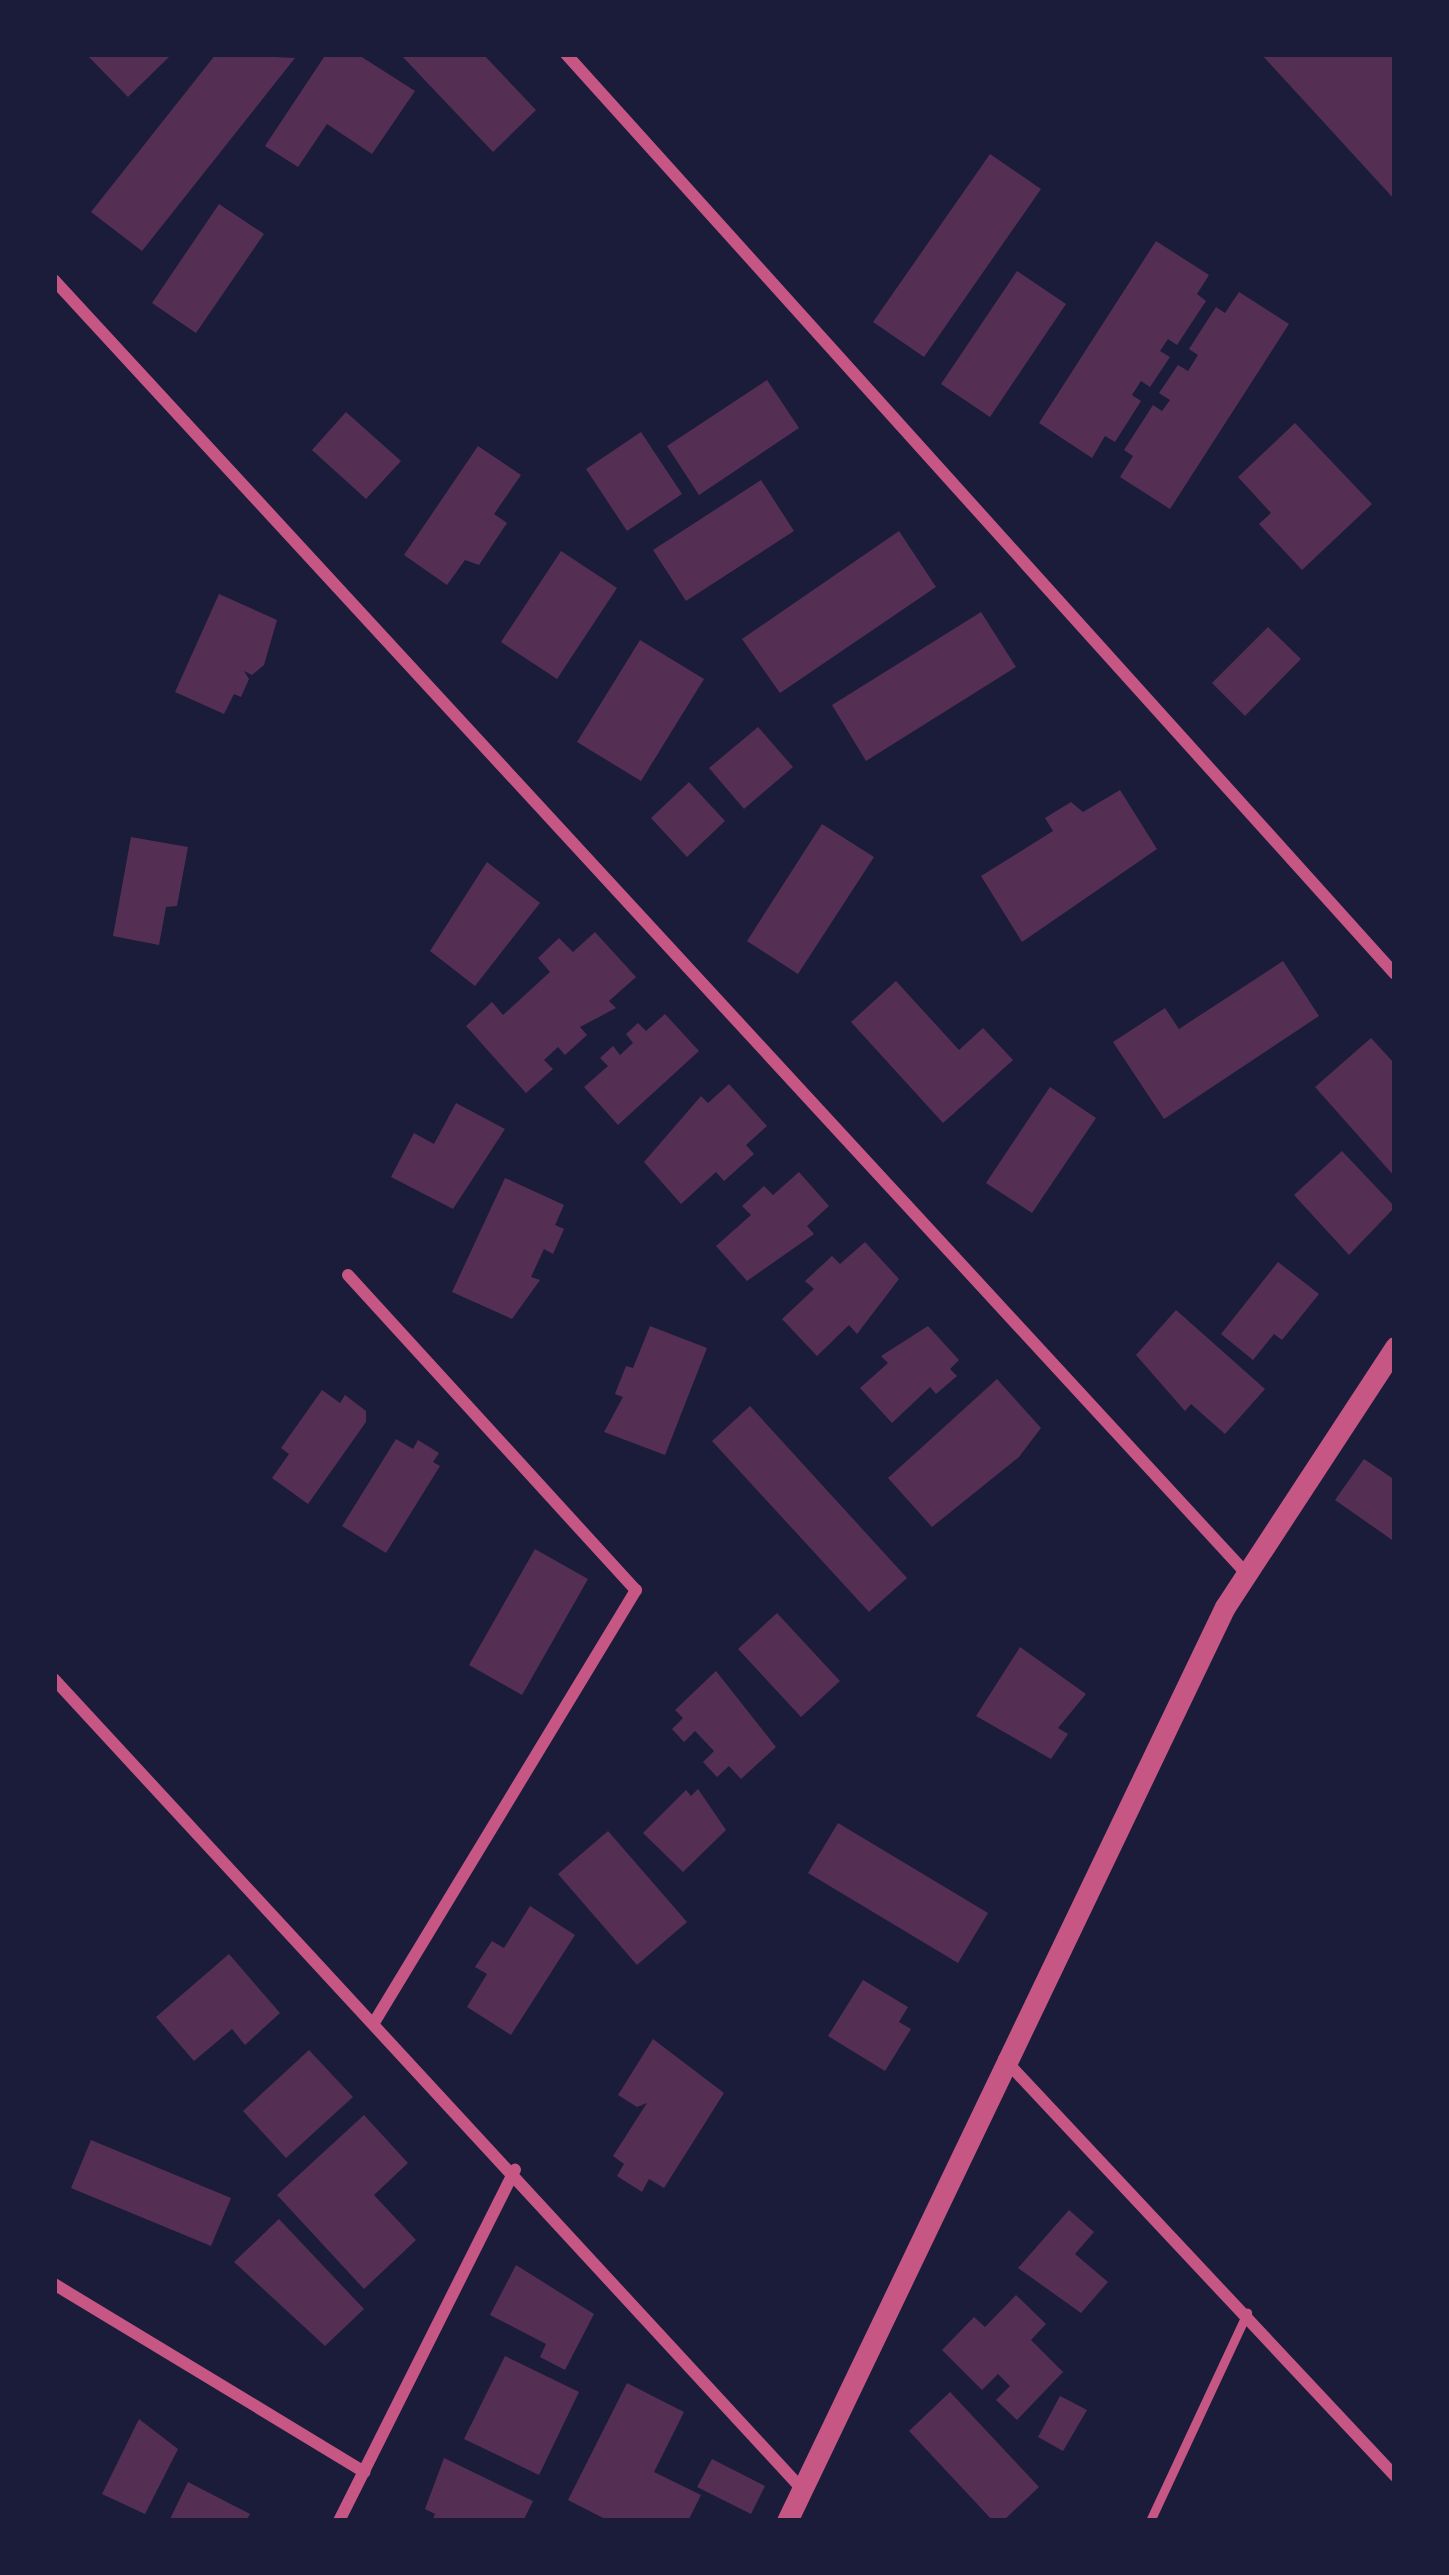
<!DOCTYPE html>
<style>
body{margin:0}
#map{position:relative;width:1449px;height:2575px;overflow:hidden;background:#1b1b3a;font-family:"IBM Plex Sans",sans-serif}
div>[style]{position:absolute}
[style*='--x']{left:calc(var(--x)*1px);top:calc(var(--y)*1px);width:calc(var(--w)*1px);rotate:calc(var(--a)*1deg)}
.building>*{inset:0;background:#542f53}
.service>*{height:9px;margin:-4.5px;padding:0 4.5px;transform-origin:4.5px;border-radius:4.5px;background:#c65784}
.minor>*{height:12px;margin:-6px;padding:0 6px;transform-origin:6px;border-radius:6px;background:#c65784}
.tertiary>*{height:21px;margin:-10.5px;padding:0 10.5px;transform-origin:10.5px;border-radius:10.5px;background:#c65784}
span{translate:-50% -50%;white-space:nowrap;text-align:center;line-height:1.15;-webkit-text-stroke:12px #1b1b3a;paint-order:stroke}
.frame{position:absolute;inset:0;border:57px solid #1b1b3a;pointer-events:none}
</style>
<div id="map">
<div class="building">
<i style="clip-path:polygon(86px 54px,172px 54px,128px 97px)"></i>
<i style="clip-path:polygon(216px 54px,295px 58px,142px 251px,91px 212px)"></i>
<i style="clip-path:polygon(326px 54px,357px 54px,415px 91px,372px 154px,327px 124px,298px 167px,265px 146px)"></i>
<i style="clip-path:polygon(400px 54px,483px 54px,536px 110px,493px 152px)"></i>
<i style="clip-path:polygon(1261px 54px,1395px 54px,1395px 200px)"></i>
<i style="clip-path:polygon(990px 154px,1041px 189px,924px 357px,873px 322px)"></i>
<i style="clip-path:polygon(219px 204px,264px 234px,196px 333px,152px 303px)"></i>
<i style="clip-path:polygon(1156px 241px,1209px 275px,1197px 294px,1206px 301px,1177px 345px,1168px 339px,1160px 351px,1170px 357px,1150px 387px,1141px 381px,1132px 395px,1141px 401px,1115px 442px,1105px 436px,1092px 458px,1039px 423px)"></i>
<i style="clip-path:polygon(1017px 271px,1066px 304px,990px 417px,941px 384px)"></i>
<i style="clip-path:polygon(1239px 292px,1289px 324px,1170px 509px,1120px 477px,1133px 456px,1124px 450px,1153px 405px,1162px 411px,1170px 400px,1159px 393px,1178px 365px,1188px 371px,1198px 355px,1189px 349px,1216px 307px,1225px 313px)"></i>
<i style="clip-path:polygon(767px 380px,799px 428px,699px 495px,667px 446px)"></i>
<i style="clip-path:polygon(346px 412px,401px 461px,366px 499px,312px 450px)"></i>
<i style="clip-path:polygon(1295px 423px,1372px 504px,1302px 570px,1259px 524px,1271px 513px,1238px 477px)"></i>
<i style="clip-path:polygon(641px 432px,682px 494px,627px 531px,586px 469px)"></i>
<i style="clip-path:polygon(478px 446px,521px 475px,494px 514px,507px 523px,479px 565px,465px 560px,447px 585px,404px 555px)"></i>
<i style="clip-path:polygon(761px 480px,794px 531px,686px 601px,653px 550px)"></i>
<i style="clip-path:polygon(899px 531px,936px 587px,780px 693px,742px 639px)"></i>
<i style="clip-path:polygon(561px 551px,617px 588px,557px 679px,501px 642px)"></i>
<i style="clip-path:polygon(219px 594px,277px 620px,264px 665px,252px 675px,244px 671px,249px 679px,241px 697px,234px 694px,224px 714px,175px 692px)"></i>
<i style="clip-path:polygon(981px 612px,1016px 667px,866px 761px,832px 705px)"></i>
<i style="clip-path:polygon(1268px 627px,1301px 659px,1245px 716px,1212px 683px)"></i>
<i style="clip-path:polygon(640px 640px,704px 679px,641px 781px,577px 742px)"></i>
<i style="clip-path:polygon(758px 727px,793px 767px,744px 809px,709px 768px)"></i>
<i style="clip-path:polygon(689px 782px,725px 821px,687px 857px,651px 818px)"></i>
<i style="clip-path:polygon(1120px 790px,1157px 849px,1022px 942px,981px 876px,1053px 831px,1045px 818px,1071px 802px,1083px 812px)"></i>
<i style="clip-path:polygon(822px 824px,874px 857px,798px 974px,747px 941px)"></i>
<i style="clip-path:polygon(131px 837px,188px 847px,177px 906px,166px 907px,159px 945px,113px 936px)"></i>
<i style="clip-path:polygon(487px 862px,540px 903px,475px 986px,430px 951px)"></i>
<i style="clip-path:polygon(595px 932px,636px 977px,609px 1001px,616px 1008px,580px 1027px,587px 1035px,565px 1055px,558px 1047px,544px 1060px,553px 1069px,526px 1093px,466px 1026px,492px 1002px,503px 1015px,550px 972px,538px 958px,559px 938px,573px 952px)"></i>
<i style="clip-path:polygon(1283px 961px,1319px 1016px,1164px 1119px,1113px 1042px,1165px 1008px,1179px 1029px)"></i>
<i style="clip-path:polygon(896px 981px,959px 1050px,983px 1028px,1013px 1060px,943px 1123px,851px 1022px)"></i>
<i style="clip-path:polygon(665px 1014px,699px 1051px,618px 1125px,584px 1087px,608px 1066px,600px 1058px,613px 1046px,620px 1055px,633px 1043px,626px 1034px,638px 1023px,646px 1031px)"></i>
<i style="clip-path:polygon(1371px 1038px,1395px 1064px,1395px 1177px,1315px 1087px)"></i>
<i style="clip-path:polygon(729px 1084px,767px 1126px,746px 1145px,754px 1154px,724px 1181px,716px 1172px,681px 1204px,644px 1162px,701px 1096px,708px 1103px)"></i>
<i style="clip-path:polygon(1050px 1087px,1096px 1118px,1032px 1213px,986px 1183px)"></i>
<i style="clip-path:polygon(456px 1103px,505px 1129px,453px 1209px,391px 1177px,414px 1133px,434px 1144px)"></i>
<i style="clip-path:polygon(1342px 1151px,1395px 1207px,1349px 1255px,1294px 1195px)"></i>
<i style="clip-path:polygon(799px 1172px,829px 1206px,807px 1226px,814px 1234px,747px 1281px,716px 1246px,751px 1215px,742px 1206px,764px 1186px,773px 1195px)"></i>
<i style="clip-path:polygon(505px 1178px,564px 1205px,555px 1225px,564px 1229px,553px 1254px,544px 1249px,531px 1277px,540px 1280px,512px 1319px,452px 1292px)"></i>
<i style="clip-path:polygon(865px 1242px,899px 1279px,857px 1334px,849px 1325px,817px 1356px,782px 1319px,814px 1289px,805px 1281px,832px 1256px,840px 1264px)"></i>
<i style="clip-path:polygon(1278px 1262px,1319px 1294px,1282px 1340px,1274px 1334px,1253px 1360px,1221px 1334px)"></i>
<i style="clip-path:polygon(1176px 1310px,1265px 1389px,1225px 1434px,1191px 1404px,1185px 1411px,1136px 1355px)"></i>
<i style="clip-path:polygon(650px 1326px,707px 1348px,665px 1455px,604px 1432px,623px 1397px,615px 1394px,626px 1366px,633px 1368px)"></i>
<i style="clip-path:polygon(928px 1326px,959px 1360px,950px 1369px,957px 1376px,936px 1394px,930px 1387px,892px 1423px,860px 1388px,888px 1363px,881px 1356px)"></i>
<i style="clip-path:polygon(997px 1379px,1041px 1428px,1019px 1457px,932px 1527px,888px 1478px)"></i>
<i style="clip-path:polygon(322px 1390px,340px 1403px,345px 1395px,366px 1411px,366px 1422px,308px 1504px,272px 1478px,289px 1454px,281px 1448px)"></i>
<i style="clip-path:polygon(750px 1406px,907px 1578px,869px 1612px,712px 1441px)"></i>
<i style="clip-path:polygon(396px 1439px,413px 1449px,418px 1440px,439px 1453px,433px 1462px,440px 1466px,386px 1553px,342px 1526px)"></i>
<i style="clip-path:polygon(1364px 1459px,1395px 1480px,1395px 1542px,1335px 1500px)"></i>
<i style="clip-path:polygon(535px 1549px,588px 1579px,522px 1695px,469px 1665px)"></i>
<i style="clip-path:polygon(777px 1613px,840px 1681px,801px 1717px,738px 1649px)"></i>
<i style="clip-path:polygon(1020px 1647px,1086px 1694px,1058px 1728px,1068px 1734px,1051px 1759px,976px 1716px)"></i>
<i style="clip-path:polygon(716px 1671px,776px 1747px,741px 1779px,729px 1766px,717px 1777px,703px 1762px,714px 1751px,695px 1731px,684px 1742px,672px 1729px,683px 1718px,675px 1710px)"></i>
<i style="clip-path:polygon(698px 1789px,726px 1830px,683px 1872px,643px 1833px,686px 1790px,691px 1796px)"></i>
<i style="clip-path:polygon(838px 1823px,988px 1913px,958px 1963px,808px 1873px)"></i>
<i style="clip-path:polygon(608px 1831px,687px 1922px,637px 1965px,558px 1874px)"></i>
<i style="clip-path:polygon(530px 1906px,575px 1935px,511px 2035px,467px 2007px,487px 1974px,475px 1967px,492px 1941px,504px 1948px)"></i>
<i style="clip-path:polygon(229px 1954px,280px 2013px,245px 2045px,232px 2029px,194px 2061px,156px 2017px)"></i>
<i style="clip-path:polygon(863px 1980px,908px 2007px,899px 2022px,911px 2029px,885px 2071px,828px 2036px)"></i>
<i style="clip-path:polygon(653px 2039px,724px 2093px,664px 2188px,649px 2179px,642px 2192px,617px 2176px,624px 2164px,613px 2156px,647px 2103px,637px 2107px,618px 2095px)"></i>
<i style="clip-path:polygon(309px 2050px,353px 2097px,286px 2158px,243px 2111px)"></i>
<i style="clip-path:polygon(364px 2115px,408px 2163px,374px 2195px,416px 2240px,364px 2289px,277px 2195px)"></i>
<i style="clip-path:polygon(91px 2140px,231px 2198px,211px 2246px,71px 2188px)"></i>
<i style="clip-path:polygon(1069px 2210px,1094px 2232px,1075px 2254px,1108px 2282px,1081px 2313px,1018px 2268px)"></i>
<i style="clip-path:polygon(279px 2219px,364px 2309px,325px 2346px,234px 2262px)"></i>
<i style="clip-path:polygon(516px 2265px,594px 2314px,565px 2370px,540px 2357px,546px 2344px,490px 2315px)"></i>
<i style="clip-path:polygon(1016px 2295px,1046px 2324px,1031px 2340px,1063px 2372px,1017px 2420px,996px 2400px,1010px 2386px,998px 2374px,982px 2390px,942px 2350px,974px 2317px,985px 2327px)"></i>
<i style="clip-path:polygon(505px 2356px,579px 2392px,539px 2475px,464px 2439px)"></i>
<i style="clip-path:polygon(627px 2383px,684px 2412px,654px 2472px,701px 2495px,688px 2521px,609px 2521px,568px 2500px)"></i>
<i style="clip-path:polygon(950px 2392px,1039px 2487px,1003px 2521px,993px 2521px,909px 2431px)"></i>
<i style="clip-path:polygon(1060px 2396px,1087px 2410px,1063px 2451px,1038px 2437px)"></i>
<i style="clip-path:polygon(139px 2419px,178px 2449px,145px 2514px,102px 2494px)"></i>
<i style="clip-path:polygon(444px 2458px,533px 2501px,523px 2521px,432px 2521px,435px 2514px,425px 2509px)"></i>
<i style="clip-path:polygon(712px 2459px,765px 2486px,751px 2514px,697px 2487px)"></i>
<i style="clip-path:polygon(188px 2482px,250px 2514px,246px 2521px,169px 2521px)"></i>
</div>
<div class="service">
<i style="--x:1150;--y:2521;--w:230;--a:-65"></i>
</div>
<div class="minor">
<i style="--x:566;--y:54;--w:1238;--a:47.98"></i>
<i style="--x:54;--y:280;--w:1759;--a:47.33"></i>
<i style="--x:348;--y:1275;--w:427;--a:47.6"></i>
<i style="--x:636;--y:1590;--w:504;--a:121.2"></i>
<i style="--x:54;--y:1679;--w:1103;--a:47.28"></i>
<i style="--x:1004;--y:2059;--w:572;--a:46.84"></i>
<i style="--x:54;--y:2284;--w:363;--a:31.2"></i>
<i style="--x:339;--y:2521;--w:393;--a:-63.4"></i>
</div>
<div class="tertiary">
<i style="--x:787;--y:2521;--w:1014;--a:-64.4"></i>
<i style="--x:1225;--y:1607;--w:311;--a:-56.8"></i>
</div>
<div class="frame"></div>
</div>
